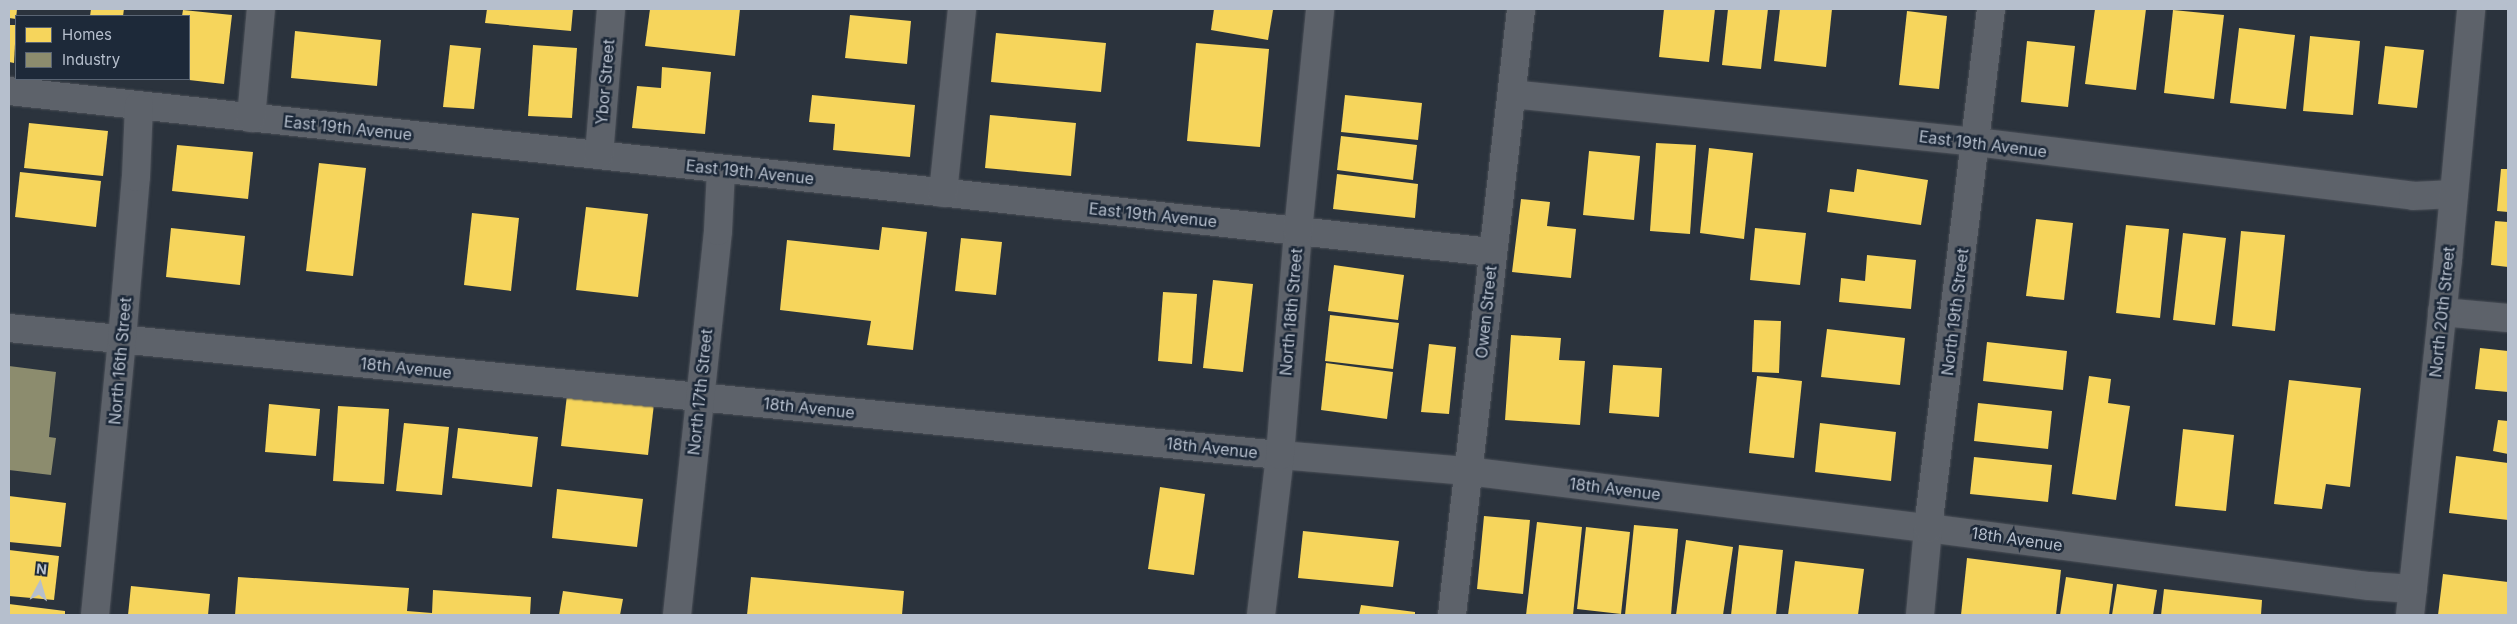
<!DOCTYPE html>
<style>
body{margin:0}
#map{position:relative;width:2517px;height:624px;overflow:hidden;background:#2b333d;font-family:Inter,sans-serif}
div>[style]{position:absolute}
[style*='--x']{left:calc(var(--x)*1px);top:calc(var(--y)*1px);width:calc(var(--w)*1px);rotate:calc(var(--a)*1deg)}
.homes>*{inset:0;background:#f6d55c}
.industry>*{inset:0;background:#8c8c6e}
.roads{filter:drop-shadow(0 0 1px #4a4f57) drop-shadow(0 0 1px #4a4f57)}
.street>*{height:28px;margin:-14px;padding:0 14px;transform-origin:14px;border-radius:14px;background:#5d626a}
span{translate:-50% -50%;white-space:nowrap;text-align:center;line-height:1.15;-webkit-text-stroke:5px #1d2939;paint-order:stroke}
.street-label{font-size:16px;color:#b6bfcd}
.frame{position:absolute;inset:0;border:10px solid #b6bfcd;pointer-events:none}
.legend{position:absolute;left:15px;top:15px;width:175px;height:65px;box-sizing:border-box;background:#1d2939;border:1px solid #5a6574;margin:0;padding:6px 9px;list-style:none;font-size:15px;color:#b6bfcd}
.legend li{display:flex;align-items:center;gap:10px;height:25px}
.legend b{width:25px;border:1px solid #5a6574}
.north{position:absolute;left:15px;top:559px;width:50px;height:50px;-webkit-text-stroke:4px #1d2939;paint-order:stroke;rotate:6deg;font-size:14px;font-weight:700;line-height:20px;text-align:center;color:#b6bfcd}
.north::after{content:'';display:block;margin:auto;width:18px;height:22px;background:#b6bfcd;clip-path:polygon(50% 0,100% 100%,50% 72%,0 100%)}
</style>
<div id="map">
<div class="homes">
<i style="clip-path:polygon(9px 9px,17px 9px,16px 19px,9px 18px)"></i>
<i style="clip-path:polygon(91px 9px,124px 9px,123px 16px,90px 16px)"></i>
<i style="clip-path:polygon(487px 9px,573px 9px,571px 31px,485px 23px)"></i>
<i style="clip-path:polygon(650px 9px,740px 9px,735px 56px,645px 46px)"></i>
<i style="clip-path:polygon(1214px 9px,1273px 10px,1268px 40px,1211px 30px)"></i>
<i style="clip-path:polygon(1664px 9px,1715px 9px,1709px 62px,1659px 57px)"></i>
<i style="clip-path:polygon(1728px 9px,1768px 9px,1761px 69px,1722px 65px)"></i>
<i style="clip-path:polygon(1780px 9px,1832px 9px,1826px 67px,1774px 61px)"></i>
<i style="clip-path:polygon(2095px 9px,2146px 9px,2136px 90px,2085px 84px)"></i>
<i style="clip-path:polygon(183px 10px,232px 15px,224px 84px,189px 80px,189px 16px,182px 16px)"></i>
<i style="clip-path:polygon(2173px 10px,2224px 15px,2214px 99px,2164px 93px)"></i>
<i style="clip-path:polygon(1907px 11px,1947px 16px,1939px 89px,1899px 85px)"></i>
<i style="clip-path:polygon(850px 15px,911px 21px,907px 64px,845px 58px)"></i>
<i style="clip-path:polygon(9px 25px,16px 25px,14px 63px,9px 62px)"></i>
<i style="clip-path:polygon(2239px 28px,2295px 35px,2286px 109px,2230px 103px)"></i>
<i style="clip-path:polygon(295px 31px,381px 40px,377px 86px,291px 78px)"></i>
<i style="clip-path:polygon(996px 33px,1106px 43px,1101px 92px,991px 82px)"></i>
<i style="clip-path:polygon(2310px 36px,2360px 41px,2353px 115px,2303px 111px)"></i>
<i style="clip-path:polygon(2027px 41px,2075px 46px,2068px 107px,2021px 102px)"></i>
<i style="clip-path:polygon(1196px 43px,1269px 49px,1260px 147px,1187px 141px)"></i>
<i style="clip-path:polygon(450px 45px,481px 48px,474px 109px,443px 107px)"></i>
<i style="clip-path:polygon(533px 45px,577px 48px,572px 118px,528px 116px)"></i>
<i style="clip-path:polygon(2385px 46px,2424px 50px,2417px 108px,2378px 104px)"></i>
<i style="clip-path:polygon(662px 67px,711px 72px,705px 134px,632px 128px,637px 86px,661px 88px)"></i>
<i style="clip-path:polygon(812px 95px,915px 105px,910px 157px,833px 150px,835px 124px,809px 122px)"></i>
<i style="clip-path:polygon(1345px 95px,1422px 103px,1418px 140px,1341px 132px)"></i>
<i style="clip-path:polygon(990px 115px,1076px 123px,1071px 176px,985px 168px)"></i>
<i style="clip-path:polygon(29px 123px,108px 131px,103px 176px,24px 168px)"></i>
<i style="clip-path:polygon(1341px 136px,1417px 145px,1413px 180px,1337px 170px)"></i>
<i style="clip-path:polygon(1656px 143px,1696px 145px,1690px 234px,1650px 231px)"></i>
<i style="clip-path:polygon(177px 145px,253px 152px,248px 199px,172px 191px)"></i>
<i style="clip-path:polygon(1709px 148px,1753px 153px,1744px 239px,1700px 233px)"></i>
<i style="clip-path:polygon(1589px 151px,1640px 156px,1634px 220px,1583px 215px)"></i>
<i style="clip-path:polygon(319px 163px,366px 168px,353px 276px,306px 271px)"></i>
<i style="clip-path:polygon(1857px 169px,1928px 180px,1921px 225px,1827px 212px,1830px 189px,1854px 192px)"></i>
<i style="clip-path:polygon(2501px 169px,2508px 169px,2508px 212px,2497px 211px)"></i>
<i style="clip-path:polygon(20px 172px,101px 181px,96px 227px,15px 217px)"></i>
<i style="clip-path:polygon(1337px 174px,1418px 184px,1415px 218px,1333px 209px)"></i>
<i style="clip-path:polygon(1521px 199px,1550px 202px,1547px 226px,1576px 229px,1571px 278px,1512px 272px)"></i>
<i style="clip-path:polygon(586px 207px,648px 214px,638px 297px,576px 290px)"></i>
<i style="clip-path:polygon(472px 213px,519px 218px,511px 291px,464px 285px)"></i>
<i style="clip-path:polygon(2036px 219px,2073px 223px,2064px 300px,2026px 296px)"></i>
<i style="clip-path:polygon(2495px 221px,2508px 222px,2508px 267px,2491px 265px)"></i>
<i style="clip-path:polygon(2126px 225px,2169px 229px,2160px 318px,2116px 313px)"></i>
<i style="clip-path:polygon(882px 227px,927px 232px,913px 350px,867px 345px,871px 321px,780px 310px,787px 240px,879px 250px)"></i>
<i style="clip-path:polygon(171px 228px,245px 236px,240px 285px,166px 277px)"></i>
<i style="clip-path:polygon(1755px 228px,1806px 233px,1800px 285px,1750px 280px)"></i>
<i style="clip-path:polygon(2241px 231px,2285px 235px,2275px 331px,2232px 326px)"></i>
<i style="clip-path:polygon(2183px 233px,2226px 238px,2215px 325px,2173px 320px)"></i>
<i style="clip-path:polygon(961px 238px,1002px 242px,996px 295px,955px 291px)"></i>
<i style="clip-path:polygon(1867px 255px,1916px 260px,1911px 309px,1839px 302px,1841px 278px,1865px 281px)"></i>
<i style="clip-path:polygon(1334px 265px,1404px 275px,1398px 320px,1328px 311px)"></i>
<i style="clip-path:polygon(1213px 280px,1253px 284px,1243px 372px,1203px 368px)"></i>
<i style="clip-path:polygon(1163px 292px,1197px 294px,1192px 364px,1158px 361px)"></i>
<i style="clip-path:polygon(1330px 315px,1399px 323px,1393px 369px,1325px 361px)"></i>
<i style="clip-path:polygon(1754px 320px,1781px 321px,1779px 373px,1752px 372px)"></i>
<i style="clip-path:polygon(1827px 329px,1905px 338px,1900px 385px,1821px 377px)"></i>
<i style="clip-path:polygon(1511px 335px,1561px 338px,1559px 360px,1585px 361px,1580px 425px,1505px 420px)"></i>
<i style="clip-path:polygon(1987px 342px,2067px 351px,2063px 390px,1983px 381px)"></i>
<i style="clip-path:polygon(1429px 344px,1456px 347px,1449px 414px,1421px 412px)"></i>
<i style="clip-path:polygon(2480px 348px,2508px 351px,2508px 392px,2475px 389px)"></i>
<i style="clip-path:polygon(1326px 363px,1393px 372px,1387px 419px,1321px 410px)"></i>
<i style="clip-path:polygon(1613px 365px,1662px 368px,1659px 417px,1609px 413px)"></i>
<i style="clip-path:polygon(1757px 376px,1802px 381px,1794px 458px,1749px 453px)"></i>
<i style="clip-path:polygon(2089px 376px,2111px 379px,2108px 403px,2130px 406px,2116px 500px,2072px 494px)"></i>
<i style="clip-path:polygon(2289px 380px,2361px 388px,2350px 487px,2326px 484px,2322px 509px,2274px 504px)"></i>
<i style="clip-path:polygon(567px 395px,654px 404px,648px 455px,561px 446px)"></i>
<i style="clip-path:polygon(1978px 403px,2052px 411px,2048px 449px,1974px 441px)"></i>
<i style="clip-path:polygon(269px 404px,320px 409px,316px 456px,265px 452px)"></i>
<i style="clip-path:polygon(338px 406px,389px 409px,384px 484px,333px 481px)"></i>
<i style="clip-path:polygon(2498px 420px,2508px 421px,2508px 454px,2493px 451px)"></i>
<i style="clip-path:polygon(404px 423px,449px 427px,442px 495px,396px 491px)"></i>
<i style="clip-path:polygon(1820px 423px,1896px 432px,1891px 481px,1815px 472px)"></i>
<i style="clip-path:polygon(458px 428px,538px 437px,532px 487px,452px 478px)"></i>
<i style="clip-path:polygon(2183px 429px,2234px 435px,2226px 511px,2175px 506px)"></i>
<i style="clip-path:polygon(2456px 456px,2508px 463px,2508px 520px,2449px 513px)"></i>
<i style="clip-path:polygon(1974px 457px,2052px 465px,2048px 502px,1970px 494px)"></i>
<i style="clip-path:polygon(1160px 487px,1205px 494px,1194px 575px,1148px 569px)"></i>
<i style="clip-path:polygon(557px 489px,643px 499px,637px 547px,552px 538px)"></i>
<i style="clip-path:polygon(9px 496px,66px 503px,61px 547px,9px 542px)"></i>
<i style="clip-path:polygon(1484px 516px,1530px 520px,1523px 594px,1477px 589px)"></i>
<i style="clip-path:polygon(1537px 522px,1582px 527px,1573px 615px,1526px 615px)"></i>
<i style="clip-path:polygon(1634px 525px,1678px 529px,1671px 615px,1625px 615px)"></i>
<i style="clip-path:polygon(1586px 527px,1630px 532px,1621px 614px,1577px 609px)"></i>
<i style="clip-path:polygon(1303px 531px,1399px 541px,1393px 587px,1298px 578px)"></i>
<i style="clip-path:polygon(1686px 540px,1733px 547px,1723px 615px,1676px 615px)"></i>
<i style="clip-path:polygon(1739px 545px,1783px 550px,1776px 615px,1731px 615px)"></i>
<i style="clip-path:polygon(9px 550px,59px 556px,54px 600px,9px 596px)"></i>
<i style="clip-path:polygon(1967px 558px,2061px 570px,2056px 615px,1961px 615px)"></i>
<i style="clip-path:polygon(1795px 561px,1864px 569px,1858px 615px,1788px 615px)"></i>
<i style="clip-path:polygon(2443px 574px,2508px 582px,2508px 615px,2438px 615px)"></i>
<i style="clip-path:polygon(238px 577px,409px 588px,407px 611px,432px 613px,433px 590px,531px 597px,530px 615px,235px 615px)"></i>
<i style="clip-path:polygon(751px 577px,904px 591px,902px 615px,747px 615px)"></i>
<i style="clip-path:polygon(2066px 577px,2113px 584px,2109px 615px,2060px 615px)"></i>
<i style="clip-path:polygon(2117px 584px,2157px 590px,2153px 615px,2112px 615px)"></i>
<i style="clip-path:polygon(131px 586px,210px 594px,208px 615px,128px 615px)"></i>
<i style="clip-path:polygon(2164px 589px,2262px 600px,2261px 615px,2161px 615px)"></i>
<i style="clip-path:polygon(563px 591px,623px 599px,620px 615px,559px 615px)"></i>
<i style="clip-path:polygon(9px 604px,65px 611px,65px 615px,9px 615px)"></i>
<i style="clip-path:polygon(1361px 605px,1415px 612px,1415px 615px,1359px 615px)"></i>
</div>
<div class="industry">
<i style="clip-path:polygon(9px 366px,56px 372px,49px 437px,56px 438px,51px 475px,9px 470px)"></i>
</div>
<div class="roads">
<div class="street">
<i style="--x:9;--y:91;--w:1492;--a:6.2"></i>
<i style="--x:1512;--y:94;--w:466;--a:5.9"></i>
<i style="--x:1976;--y:142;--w:440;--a:7"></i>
<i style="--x:2413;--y:196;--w:41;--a:-2.8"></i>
<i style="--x:251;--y:118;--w:109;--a:-84.8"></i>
<i style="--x:599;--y:155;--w:146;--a:-85.3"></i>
<i style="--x:943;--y:193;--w:185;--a:-84.1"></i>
<i style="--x:2442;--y:312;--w:66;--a:5.2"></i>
<i style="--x:9;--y:328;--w:1277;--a:5.71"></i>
<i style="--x:1280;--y:455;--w:189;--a:4.9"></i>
<i style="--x:1468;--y:471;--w:464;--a:7.1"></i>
<i style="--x:1928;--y:528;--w:445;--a:7.5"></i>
<i style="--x:2369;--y:586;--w:44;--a:3.9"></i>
<i style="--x:95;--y:615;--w:277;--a:-84.4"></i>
<i style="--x:122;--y:339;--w:163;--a:-85.1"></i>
<i style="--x:136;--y:177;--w:72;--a:-87.6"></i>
<i style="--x:677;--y:615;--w:386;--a:-83.9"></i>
<i style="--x:718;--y:231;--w:62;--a:-87.2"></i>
<i style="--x:1261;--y:615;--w:161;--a:-83.2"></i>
<i style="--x:1280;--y:455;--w:225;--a:-85.4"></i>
<i style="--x:1298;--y:231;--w:223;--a:-84.3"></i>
<i style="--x:1452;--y:615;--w:610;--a:-83.5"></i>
<i style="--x:1920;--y:615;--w:87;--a:-84.7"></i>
<i style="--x:1928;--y:528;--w:523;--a:-83.08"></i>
<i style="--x:2410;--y:615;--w:358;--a:-83.9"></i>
<i style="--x:2448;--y:259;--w:251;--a:-84.7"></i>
</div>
</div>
<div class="street-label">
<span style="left:605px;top:82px;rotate:-85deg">Ybor Street</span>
<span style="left:348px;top:128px;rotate:6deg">East 19th Avenue</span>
<span style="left:1983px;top:144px;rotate:7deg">East 19th Avenue</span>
<span style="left:750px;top:172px;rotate:6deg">East 19th Avenue</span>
<span style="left:1153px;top:215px;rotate:6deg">East 19th Avenue</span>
<span style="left:1291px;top:312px;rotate:-85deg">North 18th Street</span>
<span style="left:1486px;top:312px;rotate:-84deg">Owen Street</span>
<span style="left:1955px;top:312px;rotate:-83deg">North 19th Street</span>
<span style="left:2442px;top:312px;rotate:-84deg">North 20th Street</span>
<span style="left:120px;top:361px;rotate:-85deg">North 16th Street</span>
<span style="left:406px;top:368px;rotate:6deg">18th Avenue</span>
<span style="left:700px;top:392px;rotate:-84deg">North 17th Street</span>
<span style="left:809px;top:408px;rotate:6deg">18th Avenue</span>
<span style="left:1212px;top:448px;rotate:6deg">18th Avenue</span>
<span style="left:1615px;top:489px;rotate:7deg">18th Avenue</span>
<span style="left:2017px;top:539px;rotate:8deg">18th Avenue</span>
</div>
<div class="frame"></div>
<ul class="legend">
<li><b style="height:14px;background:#f6d55c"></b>Homes</li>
<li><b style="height:14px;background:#8c8c6e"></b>Industry</li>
</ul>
<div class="north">N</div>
</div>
